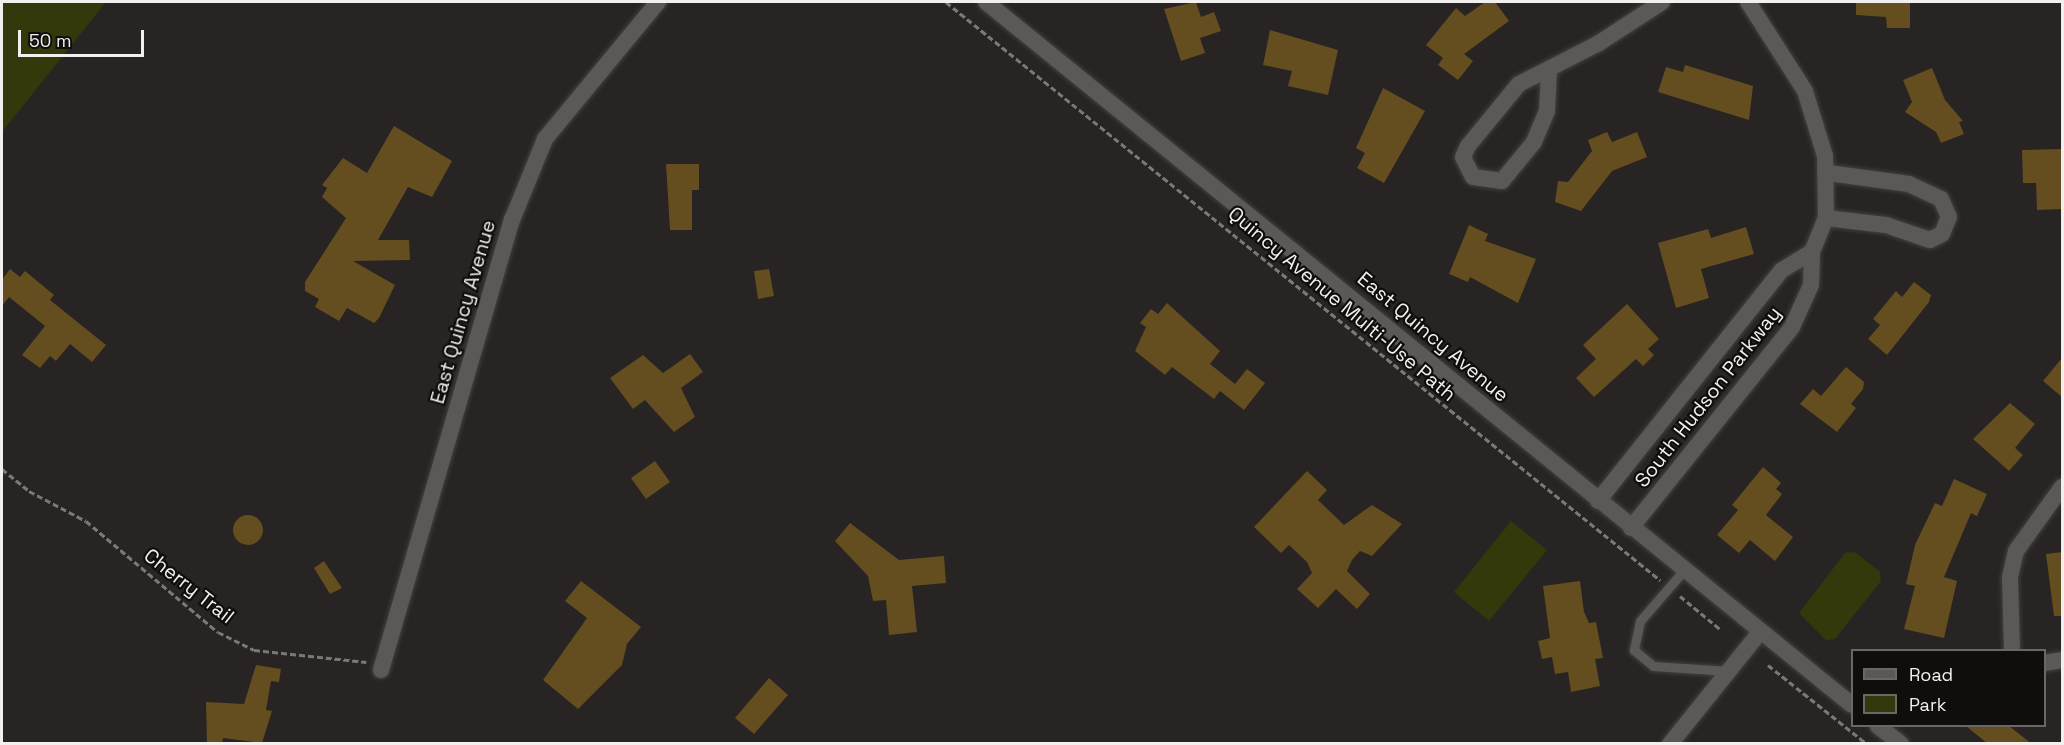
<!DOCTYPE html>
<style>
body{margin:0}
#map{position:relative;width:2064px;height:745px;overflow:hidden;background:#272423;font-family:"Space Grotesk",sans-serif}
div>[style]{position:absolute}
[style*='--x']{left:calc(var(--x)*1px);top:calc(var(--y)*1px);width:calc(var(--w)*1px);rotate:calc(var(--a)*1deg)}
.green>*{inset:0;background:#33390a}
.building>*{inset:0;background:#644d1f}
.round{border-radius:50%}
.path>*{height:3px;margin-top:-1.5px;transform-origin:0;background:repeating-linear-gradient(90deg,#7b7978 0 6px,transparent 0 9px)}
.roads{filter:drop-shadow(0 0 2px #42403e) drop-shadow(0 0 2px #42403e)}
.service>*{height:9px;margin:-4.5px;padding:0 4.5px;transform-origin:4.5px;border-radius:4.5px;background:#5b5856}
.minor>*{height:16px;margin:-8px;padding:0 8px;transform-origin:8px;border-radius:8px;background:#5b5856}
.tertiary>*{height:16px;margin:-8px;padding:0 8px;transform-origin:8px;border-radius:8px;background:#5b5856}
span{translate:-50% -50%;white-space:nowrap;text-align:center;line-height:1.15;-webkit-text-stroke:4.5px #0f0e0d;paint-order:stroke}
.street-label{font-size:20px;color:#f2f0ef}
.frame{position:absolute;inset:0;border:3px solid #f2f0ef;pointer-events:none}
.legend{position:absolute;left:1851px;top:649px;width:195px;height:78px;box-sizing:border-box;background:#0f0e0d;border:2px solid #6a6867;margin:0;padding:8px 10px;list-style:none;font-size:18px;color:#f2f0ef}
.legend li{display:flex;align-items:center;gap:12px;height:30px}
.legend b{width:30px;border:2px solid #6a6867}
.scale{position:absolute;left:18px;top:30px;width:126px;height:27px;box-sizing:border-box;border:3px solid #f2f0ef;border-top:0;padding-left:8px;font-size:18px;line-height:21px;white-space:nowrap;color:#f2f0ef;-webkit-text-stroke:4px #0f0e0d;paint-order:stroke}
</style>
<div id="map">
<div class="green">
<i style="clip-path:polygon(2px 2px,106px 2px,2px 132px)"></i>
<i style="clip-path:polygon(1511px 521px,1547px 550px,1489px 621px,1454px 592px)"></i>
<i style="clip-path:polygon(1855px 552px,1880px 572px,1881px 581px,1835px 639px,1826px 640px,1799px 613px,1845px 553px)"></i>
</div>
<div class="building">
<i style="clip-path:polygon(1196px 2px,1201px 17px,1214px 12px,1221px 31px,1200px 38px,1205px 53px,1181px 61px,1164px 9px)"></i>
<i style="clip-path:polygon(1485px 2px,1495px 2px,1509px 21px,1464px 54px,1473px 61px,1458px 80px,1438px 65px,1443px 58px,1426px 45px,1456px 8px,1465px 16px)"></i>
<i style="clip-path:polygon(1856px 2px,1910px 2px,1910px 28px,1887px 28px,1886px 17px,1856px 15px)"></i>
<i style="clip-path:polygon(1270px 30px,1338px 50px,1328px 95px,1288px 86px,1292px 71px,1263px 65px)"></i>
<i style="clip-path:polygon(1685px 65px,1753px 86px,1749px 120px,1658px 92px,1666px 67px,1683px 72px)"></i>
<i style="clip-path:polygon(1932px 68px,1945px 100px,1963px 121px,1959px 122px,1964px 134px,1941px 143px,1936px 132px,1905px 112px,1912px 102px,1903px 80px)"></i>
<i style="clip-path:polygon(1383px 88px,1425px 111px,1384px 183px,1357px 168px,1365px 153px,1356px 148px)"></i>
<i style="clip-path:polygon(394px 126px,452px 161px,432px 197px,408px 187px,378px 240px,409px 240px,410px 260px,353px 261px,395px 285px,379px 318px,374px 323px,347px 308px,339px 321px,315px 307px,319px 299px,305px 291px,305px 282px,346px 218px,322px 197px,327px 188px,322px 185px,343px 158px,367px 173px)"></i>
<i style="clip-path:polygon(1607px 132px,1612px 142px,1637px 132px,1647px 157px,1612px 171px,1581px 211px,1555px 202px,1558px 181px,1568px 182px,1592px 151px,1588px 140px)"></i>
<i style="clip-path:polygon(2062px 149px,2062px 209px,2037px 210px,2036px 183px,2023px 183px,2022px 150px)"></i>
<i style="clip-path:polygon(666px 164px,699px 164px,699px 190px,692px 190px,692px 230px,670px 230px)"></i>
<i style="clip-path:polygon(1469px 225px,1488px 234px,1485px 241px,1536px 259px,1518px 303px,1470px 277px,1468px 282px,1449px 274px)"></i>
<i style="clip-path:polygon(1746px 227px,1754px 254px,1701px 269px,1709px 298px,1676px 308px,1658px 243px,1708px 229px,1711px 238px)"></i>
<i style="clip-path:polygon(10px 269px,20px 277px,25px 271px,54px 295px,50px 300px,106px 345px,92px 362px,70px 344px,56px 361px,50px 356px,40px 368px,22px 355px,45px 326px,9px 297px,2px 306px,2px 280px)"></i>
<i style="clip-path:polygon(769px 269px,774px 296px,758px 299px,754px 271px)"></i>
<i style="clip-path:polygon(1914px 282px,1931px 295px,1929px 302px,1887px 355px,1868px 339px,1880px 325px,1873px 319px,1896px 291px,1902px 297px)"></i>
<i style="clip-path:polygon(1167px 303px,1220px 351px,1210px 364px,1235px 384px,1247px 369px,1265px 383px,1244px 410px,1220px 391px,1214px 399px,1172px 367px,1165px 375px,1135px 351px,1146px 327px,1140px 323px,1151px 309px,1158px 314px)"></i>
<i style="clip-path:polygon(1627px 304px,1659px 339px,1648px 349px,1654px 355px,1643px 366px,1636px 359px,1594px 397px,1576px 378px,1596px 359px,1583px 345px)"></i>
<i style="clip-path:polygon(690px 354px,703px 372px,681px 388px,695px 417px,674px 432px,645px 400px,633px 409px,610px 378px,643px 355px,663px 373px)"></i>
<i style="clip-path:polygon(2062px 358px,2062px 397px,2043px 381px)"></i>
<i style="clip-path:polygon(1846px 367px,1864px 382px,1863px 389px,1851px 404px,1856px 408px,1837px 432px,1800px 404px,1813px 389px,1821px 396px)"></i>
<i style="clip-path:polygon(2010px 403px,2035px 424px,2015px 448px,2023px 455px,2009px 471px,1973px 439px)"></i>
<i style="clip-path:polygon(655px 461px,670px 482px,646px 499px,631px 478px)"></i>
<i style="clip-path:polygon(1763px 467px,1781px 483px,1776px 489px,1782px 494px,1766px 515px,1793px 537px,1775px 561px,1750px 540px,1739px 553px,1717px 535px,1738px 510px,1732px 505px)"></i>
<i style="clip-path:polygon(1307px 471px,1327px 490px,1318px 500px,1344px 525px,1372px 505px,1402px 524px,1372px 556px,1360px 551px,1352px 560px,1347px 571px,1370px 594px,1357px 609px,1336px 589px,1318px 608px,1297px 589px,1312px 573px,1307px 562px,1289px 545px,1281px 553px,1254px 527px)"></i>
<i style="clip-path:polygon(1954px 479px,1987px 494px,1977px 516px,1971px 513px,1944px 577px,1957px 581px,1944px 638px,1904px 629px,1915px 586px,1906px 584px,1915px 545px,1935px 503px,1942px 506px)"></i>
<i class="round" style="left:233px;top:515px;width:30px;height:30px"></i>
<i style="clip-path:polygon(850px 523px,899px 560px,944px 556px,946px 583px,912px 586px,917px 632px,889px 635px,886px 600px,873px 601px,868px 576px,835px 541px)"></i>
<i style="clip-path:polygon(2062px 552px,2062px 616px,2054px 616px,2046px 554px)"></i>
<i style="clip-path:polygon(324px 561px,342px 588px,330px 594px,314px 568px)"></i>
<i style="clip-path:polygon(581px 581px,641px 627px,627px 644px,622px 665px,578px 709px,543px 680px,587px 618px,565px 601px)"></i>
<i style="clip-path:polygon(1580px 581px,1584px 612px,1589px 623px,1596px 622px,1603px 658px,1595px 659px,1600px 686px,1571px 692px,1568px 672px,1555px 674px,1552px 657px,1542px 659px,1538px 641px,1550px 638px,1543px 586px)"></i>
<i style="clip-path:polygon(256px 665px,281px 669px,279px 682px,271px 681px,266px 710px,272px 711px,262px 743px,223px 738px,222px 744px,207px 744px,206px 702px,244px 704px)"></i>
<i style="clip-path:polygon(769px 678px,788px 695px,754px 734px,735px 718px)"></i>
<i style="clip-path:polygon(1966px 726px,2009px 726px,2032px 744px,1988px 744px)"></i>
</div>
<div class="path">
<i style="--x:946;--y:2;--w:919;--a:38.99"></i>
<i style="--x:2;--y:469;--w:35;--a:39"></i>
<i style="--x:29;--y:491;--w:64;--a:27.8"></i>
<i style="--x:86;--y:521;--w:172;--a:40.1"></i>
<i style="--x:218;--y:632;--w:40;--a:26.6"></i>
<i style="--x:254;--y:650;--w:113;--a:6.1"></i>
<i style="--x:1680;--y:596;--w:52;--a:39.5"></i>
<i style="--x:1768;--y:665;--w:127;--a:38.6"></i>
</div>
<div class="roads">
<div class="service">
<i style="--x:1684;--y:570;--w:67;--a:130.8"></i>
<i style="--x:1640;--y:621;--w:30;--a:102"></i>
<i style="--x:1634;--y:650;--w:25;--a:40"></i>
<i style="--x:1653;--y:666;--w:76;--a:3.8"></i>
</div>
<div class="minor">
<i style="--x:1549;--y:70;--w:41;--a:92.8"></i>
<i style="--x:1547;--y:111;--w:34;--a:113"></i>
<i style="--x:1534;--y:142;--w:50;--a:129.4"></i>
<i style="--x:1502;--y:181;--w:29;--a:-172"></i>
<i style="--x:1473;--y:177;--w:22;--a:-117"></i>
<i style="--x:1463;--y:157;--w:12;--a:-66"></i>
<i style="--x:1468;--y:146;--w:80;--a:-50.6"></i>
<i style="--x:1519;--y:84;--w:90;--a:-27.1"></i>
<i style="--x:1599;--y:43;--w:75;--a:-33.1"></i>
<i style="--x:1826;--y:218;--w:60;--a:6.7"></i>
<i style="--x:1886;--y:225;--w:46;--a:18.8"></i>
<i style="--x:1930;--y:240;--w:13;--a:-27"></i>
<i style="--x:1942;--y:234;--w:18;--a:-68"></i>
<i style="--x:1949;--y:217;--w:20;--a:-114"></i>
<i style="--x:1941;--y:199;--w:35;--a:-155"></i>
<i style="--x:1909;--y:184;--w:81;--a:-172.2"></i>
<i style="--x:1598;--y:501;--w:295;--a:-51.5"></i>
<i style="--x:1782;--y:270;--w:35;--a:-31"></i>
<i style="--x:1631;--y:528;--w:258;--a:-51.3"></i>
<i style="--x:1792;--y:327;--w:46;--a:-65.7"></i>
<i style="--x:1811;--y:285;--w:33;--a:-88"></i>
<i style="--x:1812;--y:252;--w:37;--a:-68"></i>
<i style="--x:1826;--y:218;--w:62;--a:-90.9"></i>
<i style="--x:1825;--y:156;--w:68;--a:-107.1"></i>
<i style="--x:1805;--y:91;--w:106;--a:-122.6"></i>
<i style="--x:2012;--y:650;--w:73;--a:-91.6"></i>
<i style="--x:2010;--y:577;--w:27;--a:-77"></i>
<i style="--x:2016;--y:551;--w:79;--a:-54.3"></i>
<i style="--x:2044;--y:663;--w:18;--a:-9"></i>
<i style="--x:381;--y:670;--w:469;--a:-73.8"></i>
<i style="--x:512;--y:220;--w:87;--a:-67.8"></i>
<i style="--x:545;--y:139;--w:178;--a:-50.5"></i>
</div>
<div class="tertiary">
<i style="--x:986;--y:2;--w:1115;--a:39.07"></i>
<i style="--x:1878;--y:726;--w:29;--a:38"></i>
<i style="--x:1670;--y:744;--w:144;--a:-51.2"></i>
</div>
</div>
<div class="street-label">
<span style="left:1342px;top:304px;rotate:40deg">Quincy Avenue Multi-Use Path</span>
<span style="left:463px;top:312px;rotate:-74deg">East Quincy Avenue</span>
<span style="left:1433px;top:337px;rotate:40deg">East Quincy Avenue</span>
<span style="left:1708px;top:397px;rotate:-52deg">South Hudson Parkway</span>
<span style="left:189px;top:586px;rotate:38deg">Cherry Trail</span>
</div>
<div class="frame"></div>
<ul class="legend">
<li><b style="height:8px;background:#5b5856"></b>Road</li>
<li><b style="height:16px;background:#33390a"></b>Park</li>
</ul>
<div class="scale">50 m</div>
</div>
